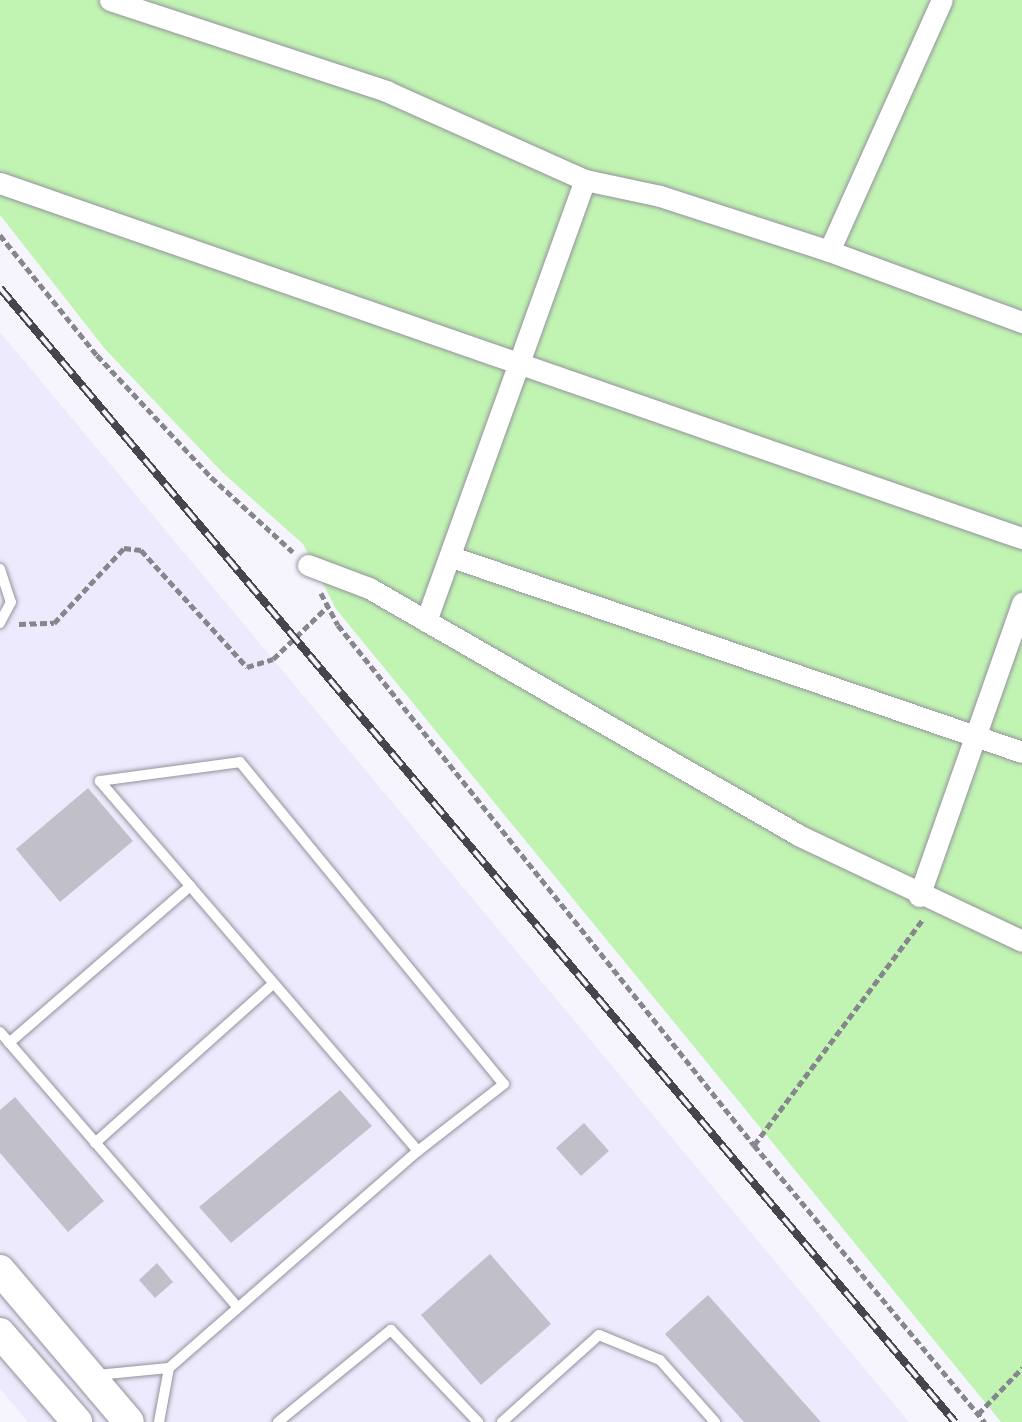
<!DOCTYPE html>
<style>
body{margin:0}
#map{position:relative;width:1022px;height:1422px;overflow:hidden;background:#f6f5fe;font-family:Spectral,serif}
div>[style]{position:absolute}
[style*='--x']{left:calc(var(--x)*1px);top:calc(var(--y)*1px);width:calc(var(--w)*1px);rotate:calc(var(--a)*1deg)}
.built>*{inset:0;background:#eceafc}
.green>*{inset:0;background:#c1f4b2}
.building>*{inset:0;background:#c1c0ca}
.path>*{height:4.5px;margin-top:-2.25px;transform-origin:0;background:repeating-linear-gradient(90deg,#87868c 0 7px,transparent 0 10.5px)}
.roads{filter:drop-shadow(0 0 2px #94929c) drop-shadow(0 0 2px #94929c)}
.lane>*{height:10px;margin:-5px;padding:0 5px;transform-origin:5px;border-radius:5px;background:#fff}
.street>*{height:21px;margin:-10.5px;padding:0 10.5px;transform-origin:10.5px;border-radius:10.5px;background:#fff}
.secondary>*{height:30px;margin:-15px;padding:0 15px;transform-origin:15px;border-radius:15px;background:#fff}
.rail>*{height:8px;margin-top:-4px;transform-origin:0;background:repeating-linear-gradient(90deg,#f6f5fe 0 16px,#464549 0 32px);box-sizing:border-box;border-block:2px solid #464549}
span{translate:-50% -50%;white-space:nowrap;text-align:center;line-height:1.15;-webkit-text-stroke:6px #f6f5fe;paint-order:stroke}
</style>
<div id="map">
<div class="built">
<i style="clip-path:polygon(0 332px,909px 1422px,28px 1422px,0 1389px)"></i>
</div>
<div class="green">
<i style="clip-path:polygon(0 0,1022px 0,1022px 1422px,1001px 1422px,336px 609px,303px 544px,223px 473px,105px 349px,0 215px)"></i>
</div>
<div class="building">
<i style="clip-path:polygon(88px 788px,133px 841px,60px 902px,16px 849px)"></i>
<i style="clip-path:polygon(340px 1090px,372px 1126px,231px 1243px,199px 1207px)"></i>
<i style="clip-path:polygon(15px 1097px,104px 1201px,68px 1232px,0 1153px,0 1110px)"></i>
<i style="clip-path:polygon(584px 1123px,609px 1151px,581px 1176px,556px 1148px)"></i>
<i style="clip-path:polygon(490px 1254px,551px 1324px,481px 1385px,421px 1315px)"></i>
<i style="clip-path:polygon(157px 1263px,173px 1282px,155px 1298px,139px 1280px)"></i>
<i style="clip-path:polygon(708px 1295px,821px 1422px,744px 1422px,665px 1334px)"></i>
</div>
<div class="path">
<i style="--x:0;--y:235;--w:154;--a:51.1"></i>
<i style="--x:97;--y:355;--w:167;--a:46.9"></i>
<i style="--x:211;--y:477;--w:111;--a:42.4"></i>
<i style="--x:321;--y:593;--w:36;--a:62"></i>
<i style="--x:338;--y:625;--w:666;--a:51.34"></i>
<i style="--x:754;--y:1145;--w:361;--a:50.2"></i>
<i style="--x:19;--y:624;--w:35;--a:-2"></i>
<i style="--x:54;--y:623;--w:103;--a:-47"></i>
<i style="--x:124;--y:548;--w:17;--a:7"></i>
<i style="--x:141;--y:550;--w:158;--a:47.8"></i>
<i style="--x:247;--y:667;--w:27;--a:-17"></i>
<i style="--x:273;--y:659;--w:75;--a:-43.9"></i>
<i style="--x:754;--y:1145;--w:282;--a:-53.2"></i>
<i style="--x:978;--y:1414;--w:64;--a:-46.3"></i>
</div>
<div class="roads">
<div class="lane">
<i style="--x:0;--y:569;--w:35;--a:72"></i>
<i style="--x:11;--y:602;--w:24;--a:118"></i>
<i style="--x:100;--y:781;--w:141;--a:-7.7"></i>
<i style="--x:240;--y:762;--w:416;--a:50.7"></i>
<i style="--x:504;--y:1084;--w:109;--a:142.1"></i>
<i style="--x:0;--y:1032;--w:364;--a:49.2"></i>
<i style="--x:9;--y:1043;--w:240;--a:-40.9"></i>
<i style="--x:95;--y:1143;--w:239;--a:-41.8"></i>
<i style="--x:97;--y:1375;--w:72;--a:-5.6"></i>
<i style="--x:169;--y:1368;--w:330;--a:-41.1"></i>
<i style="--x:418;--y:1151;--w:488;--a:-130.7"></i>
<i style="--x:159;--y:1422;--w:55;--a:-79.5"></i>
<i style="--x:278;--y:1422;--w:146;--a:-39.2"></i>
<i style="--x:391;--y:1330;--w:127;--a:46.6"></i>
<i style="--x:502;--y:1422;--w:130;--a:-41.9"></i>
<i style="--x:599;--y:1335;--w:66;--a:22.3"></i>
<i style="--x:660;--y:1360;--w:83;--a:48.4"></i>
</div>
<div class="street">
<i style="--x:110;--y:0;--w:291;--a:18.2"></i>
<i style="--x:386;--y:91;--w:218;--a:24.1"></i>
<i style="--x:585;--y:180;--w:77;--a:12"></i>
<i style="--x:660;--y:196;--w:178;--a:18"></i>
<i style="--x:829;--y:251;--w:206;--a:20.2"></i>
<i style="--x:0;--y:183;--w:1082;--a:19.16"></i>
<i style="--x:829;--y:251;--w:275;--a:-65.8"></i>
<i style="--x:452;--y:557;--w:602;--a:18.89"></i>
<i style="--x:308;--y:565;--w:65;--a:20.7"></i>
<i style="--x:369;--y:588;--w:495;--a:29.9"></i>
<i style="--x:798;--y:835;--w:248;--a:25.3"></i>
<i style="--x:426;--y:621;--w:469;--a:-70.2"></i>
<i style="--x:919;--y:896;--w:311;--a:-70.6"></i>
</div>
<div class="secondary">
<i style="--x:0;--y:1270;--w:199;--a:49.7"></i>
<i style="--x:0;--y:1333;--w:118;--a:49.1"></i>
</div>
</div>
<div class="rail">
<i style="--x:0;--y:288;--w:1483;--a:49.9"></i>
</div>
</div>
